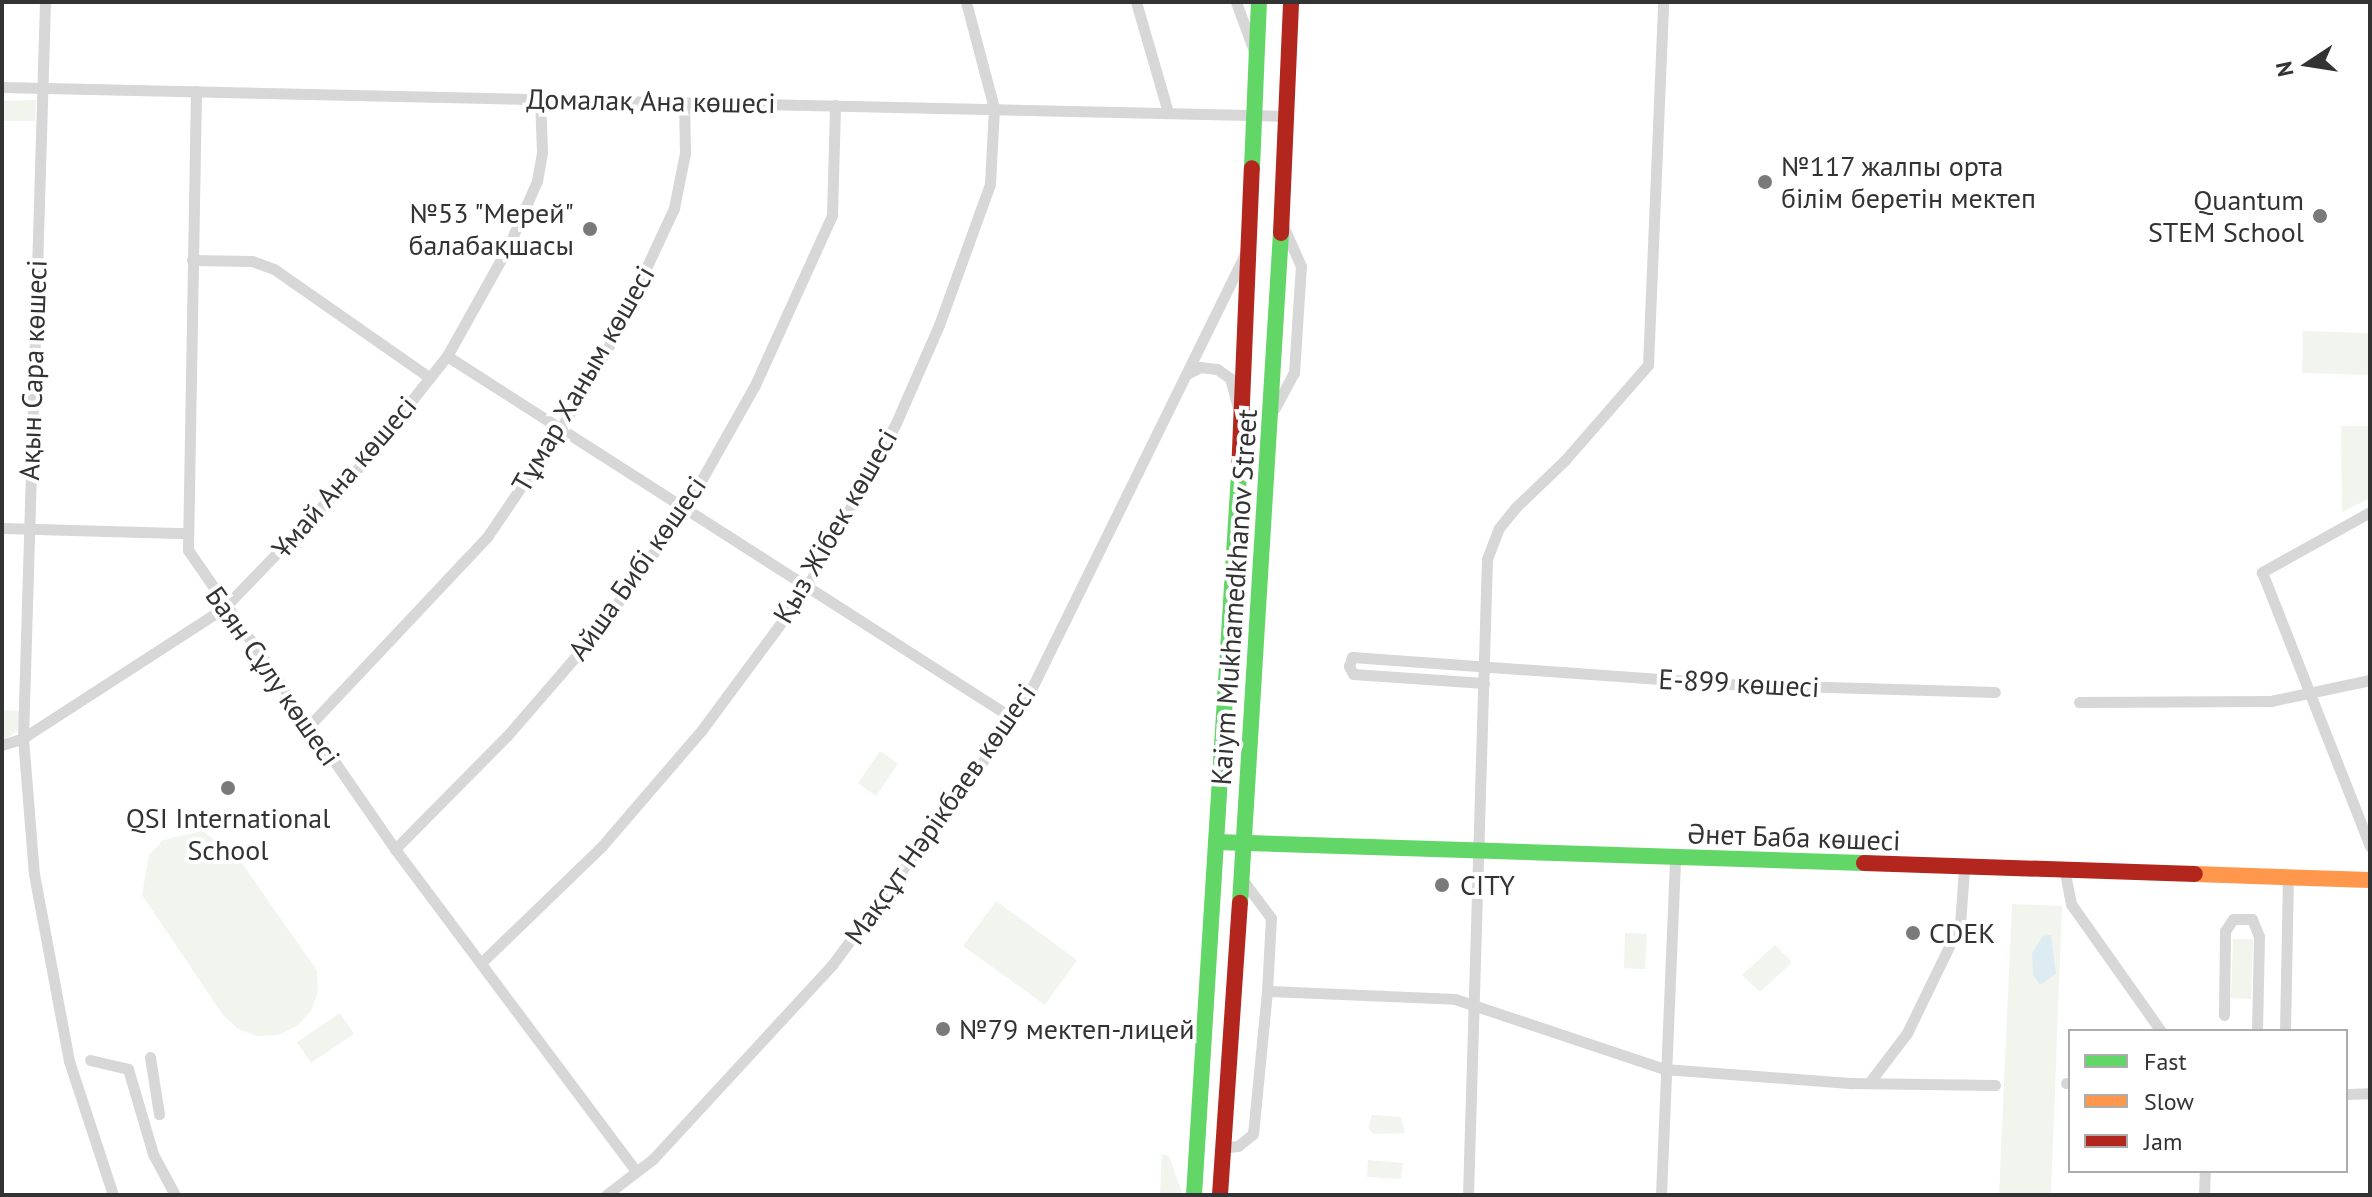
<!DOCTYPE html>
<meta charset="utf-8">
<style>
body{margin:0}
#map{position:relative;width:2372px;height:1197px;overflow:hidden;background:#fff;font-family:"PT Sans",sans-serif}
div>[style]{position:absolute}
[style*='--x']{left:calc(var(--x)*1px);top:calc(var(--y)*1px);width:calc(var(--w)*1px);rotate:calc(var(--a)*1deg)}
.green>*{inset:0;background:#f1f5ed}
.water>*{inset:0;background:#ddebf3}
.street>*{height:11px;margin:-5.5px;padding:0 5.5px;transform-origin:5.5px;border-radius:5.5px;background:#d7d7d7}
.fast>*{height:16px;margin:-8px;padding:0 8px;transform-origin:8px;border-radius:8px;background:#63d668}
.slow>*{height:16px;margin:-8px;padding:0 8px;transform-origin:8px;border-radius:8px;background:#ff974d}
.jam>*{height:16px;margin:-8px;padding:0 8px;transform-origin:8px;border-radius:8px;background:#b3261e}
.dots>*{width:22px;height:22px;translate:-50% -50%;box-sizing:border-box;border:4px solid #fff;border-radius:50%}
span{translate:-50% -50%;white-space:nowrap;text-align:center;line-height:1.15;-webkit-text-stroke:8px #fff;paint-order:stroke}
.street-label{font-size:28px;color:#333}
.poi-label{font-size:28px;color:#333}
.left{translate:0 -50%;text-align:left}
.right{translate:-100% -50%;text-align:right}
.frame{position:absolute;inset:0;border:4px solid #333;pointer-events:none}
.legend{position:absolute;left:2068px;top:1029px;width:280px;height:144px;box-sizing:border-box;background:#fff;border:2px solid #adadad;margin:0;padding:10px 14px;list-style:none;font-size:24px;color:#333}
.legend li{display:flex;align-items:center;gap:16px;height:40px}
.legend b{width:40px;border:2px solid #adadad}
.north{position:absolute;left:2268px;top:24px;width:80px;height:80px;-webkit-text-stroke:6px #fff;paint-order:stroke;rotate:258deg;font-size:22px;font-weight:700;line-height:32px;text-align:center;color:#333}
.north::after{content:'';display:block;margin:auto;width:28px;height:36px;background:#333;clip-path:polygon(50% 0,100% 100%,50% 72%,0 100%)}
</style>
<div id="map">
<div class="green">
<i style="clip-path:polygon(36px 100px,35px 121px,2px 121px,2px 101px)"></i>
<i style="clip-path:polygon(2303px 331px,2370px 333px,2370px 375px,2302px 373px)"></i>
<i style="clip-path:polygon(2341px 426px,2370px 426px,2370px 498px,2342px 512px)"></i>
<i style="clip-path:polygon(2px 710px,20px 711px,19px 730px,4px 740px)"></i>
<i style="clip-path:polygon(880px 751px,898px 764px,876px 796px,858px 783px)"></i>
<i style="clip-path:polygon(202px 831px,235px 853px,317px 971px,318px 992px,311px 1011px,297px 1026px,278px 1035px,257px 1036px,238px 1029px,223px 1015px,142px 895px,149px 855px,163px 840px)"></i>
<i style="clip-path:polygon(996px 901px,1077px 960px,1045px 1005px,963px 946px)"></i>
<i style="clip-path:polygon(2012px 904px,2062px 906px,2051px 1195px,1999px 1195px)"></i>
<i style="clip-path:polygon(1625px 933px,1647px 934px,1645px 969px,1624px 968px)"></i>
<i style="clip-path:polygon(2233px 939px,2253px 939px,2251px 999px,2231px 998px)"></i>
<i style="clip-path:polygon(1775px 945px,1792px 962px,1760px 992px,1742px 975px)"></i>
<i style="clip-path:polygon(340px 1013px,354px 1034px,311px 1063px,297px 1042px)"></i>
<i style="clip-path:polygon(1372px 1115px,1401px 1117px,1405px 1133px,1373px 1134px,1368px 1128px)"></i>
<i style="clip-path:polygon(1162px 1154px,1169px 1156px,1183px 1195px,1160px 1195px)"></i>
<i style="clip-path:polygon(1368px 1160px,1403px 1163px,1401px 1179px,1367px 1177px)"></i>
</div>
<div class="water">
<i style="clip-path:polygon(2051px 935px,2056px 974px,2040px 985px,2033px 975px,2032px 953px,2043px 936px)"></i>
</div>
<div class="street">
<i style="--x:45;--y:2;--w:736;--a:91.71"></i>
<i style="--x:23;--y:738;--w:136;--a:85.4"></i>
<i style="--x:34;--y:874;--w:190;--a:79.4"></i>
<i style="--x:69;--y:1061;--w:141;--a:71.8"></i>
<i style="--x:1136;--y:2;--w:115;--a:73.8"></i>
<i style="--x:1236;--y:2;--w:55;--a:69.9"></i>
<i style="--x:2;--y:87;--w:1286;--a:1.29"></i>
<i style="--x:196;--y:91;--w:459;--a:91"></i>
<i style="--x:188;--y:550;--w:364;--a:55.3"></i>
<i style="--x:395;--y:849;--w:399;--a:53.2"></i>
<i style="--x:192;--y:260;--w:60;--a:1"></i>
<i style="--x:252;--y:261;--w:23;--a:20"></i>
<i style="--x:274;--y:269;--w:190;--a:34.9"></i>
<i style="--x:447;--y:356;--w:673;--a:32.63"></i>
<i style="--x:1187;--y:374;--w:15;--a:-28"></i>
<i style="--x:1200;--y:367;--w:17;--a:7"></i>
<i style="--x:1217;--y:369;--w:16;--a:35"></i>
<i style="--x:1230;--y:378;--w:31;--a:75"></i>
<i style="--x:1275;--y:408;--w:40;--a:-62"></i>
<i style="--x:1294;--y:373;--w:107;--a:-86.3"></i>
<i style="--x:1301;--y:266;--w:44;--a:-114.2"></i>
<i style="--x:2370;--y:512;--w:124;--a:150.9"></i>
<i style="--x:2262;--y:572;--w:295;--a:68.5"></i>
<i style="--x:2;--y:528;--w:184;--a:1.6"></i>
<i style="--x:1484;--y:683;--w:131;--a:-176.1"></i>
<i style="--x:1353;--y:674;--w:9;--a:-117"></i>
<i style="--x:1349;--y:666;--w:9;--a:-72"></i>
<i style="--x:1352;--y:657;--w:375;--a:4.1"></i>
<i style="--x:1726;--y:684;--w:269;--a:1.7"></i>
<i style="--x:2079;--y:702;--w:192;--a:-0.3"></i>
<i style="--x:2271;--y:701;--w:101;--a:-12"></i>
<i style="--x:308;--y:727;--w:261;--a:-46.7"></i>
<i style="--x:487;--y:537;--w:132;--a:-55.8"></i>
<i style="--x:561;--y:428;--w:103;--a:-59.7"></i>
<i style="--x:613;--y:339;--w:145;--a:-65"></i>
<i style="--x:674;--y:208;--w:56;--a:-78.7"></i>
<i style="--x:685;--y:153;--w:51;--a:-91.1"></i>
<i style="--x:2;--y:745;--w:22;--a:-18"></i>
<i style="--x:23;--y:738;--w:239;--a:-32.9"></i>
<i style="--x:224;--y:608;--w:189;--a:-46.1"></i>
<i style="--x:355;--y:472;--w:148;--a:-51.6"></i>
<i style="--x:447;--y:356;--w:127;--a:-60.8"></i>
<i style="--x:509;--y:245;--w:70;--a:-66.4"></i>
<i style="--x:537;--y:181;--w:29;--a:-80"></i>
<i style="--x:542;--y:152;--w:54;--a:-92.1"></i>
<i style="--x:395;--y:849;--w:159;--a:-45.3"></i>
<i style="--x:507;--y:736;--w:136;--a:-49.2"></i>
<i style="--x:596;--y:633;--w:150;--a:-54.2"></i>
<i style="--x:684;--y:511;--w:145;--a:-60.6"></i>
<i style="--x:755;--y:385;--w:187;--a:-65.6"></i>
<i style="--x:832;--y:215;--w:110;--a:-88.4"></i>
<i style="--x:2065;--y:873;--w:32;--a:79"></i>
<i style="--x:2071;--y:904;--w:156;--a:54.7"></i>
<i style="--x:483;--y:961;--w:165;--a:-44"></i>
<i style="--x:602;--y:846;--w:152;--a:-49.3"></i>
<i style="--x:701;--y:731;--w:177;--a:-53.5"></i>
<i style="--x:806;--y:589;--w:189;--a:-61.5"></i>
<i style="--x:896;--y:423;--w:107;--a:-66.3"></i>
<i style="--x:939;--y:325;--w:150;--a:-70.1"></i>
<i style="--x:990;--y:184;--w:76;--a:-87"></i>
<i style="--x:994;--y:108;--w:110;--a:-104.8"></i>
<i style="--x:1267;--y:991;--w:188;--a:2.4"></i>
<i style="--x:1455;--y:999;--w:220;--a:18.5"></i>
<i style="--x:1664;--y:1069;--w:189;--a:4.3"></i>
<i style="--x:1852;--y:1083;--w:143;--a:0.8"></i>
<i style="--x:2224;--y:1015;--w:84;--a:-89.3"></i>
<i style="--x:2225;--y:931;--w:14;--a:-56"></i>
<i style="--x:2233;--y:919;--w:19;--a:0"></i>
<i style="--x:2252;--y:919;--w:18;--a:68"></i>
<i style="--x:2259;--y:936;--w:95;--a:91.2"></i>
<i style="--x:2285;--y:1031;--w:153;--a:-88.9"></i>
<i style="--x:150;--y:1057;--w:58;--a:81"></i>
<i style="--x:90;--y:1060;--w:39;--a:13"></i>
<i style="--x:128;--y:1069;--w:89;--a:73.6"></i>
<i style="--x:153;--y:1154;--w:47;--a:61.8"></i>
<i style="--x:1869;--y:1083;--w:63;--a:-52.8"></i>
<i style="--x:1907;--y:1033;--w:121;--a:-64.1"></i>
<i style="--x:1960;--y:924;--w:54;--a:-85.8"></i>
<i style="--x:2066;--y:1083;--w:4;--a:0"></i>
<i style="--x:2346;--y:1094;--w:24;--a:-2"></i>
<i style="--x:1223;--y:1148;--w:15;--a:-8"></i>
<i style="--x:1238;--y:1146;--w:19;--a:-39"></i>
<i style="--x:1253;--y:1134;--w:144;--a:-84.4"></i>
<i style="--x:1267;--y:991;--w:73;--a:-86.9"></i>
<i style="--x:1271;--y:918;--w:49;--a:-126.6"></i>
<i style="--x:606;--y:1195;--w:59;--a:-37.5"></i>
<i style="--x:653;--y:1159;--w:264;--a:-47.3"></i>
<i style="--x:832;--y:965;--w:317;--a:-53.5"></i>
<i style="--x:1021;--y:710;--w:513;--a:-63.83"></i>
<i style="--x:1468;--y:1195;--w:636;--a:-88.29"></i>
<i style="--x:1487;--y:559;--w:33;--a:-69"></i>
<i style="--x:1499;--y:528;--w:27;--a:-51"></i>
<i style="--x:1516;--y:507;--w:68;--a:-43.8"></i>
<i style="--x:1565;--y:460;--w:126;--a:-48.9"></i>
<i style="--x:1648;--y:365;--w:363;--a:-87.6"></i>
<i style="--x:1661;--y:1195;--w:337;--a:-87.6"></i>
<i style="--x:2204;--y:1195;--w:24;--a:-88"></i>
</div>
<div class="fast">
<i style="--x:1252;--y:168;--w:166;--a:-87.6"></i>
<i style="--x:1216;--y:842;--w:648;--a:1.86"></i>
<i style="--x:1240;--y:903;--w:671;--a:-86.5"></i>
<i style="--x:1194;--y:1195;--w:722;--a:-86.43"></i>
</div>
<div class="slow">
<i style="--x:2195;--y:874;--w:175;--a:2"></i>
</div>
<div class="jam">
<i style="--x:1281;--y:233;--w:231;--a:-87.5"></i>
<i style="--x:1239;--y:474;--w:306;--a:-87.6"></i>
<i style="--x:1864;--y:863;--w:331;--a:1.9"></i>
<i style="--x:1220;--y:1195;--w:293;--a:-86.1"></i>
</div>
<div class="dots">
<i style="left:1765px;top:182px;background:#7a7a7a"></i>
<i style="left:2320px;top:216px;background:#7a7a7a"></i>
<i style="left:590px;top:229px;background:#7a7a7a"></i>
<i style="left:228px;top:788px;background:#7a7a7a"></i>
<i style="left:1442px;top:885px;background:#7a7a7a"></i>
<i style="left:1913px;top:933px;background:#7a7a7a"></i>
<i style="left:943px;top:1029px;background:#7a7a7a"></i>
</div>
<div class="street-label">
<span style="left:651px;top:101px;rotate:1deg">Домалақ Ана көшесі</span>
<span style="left:33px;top:370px;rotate:-88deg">Ақын Сара көшесі</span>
<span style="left:583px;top:379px;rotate:-60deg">Тұмар Ханым көшесі</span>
<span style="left:344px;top:477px;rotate:-49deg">Ұмай Ана көшесі</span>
<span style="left:835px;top:526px;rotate:-60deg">Қыз Жібек көшесі</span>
<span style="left:637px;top:568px;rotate:-55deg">Айша Бибі көшесі</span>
<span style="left:1234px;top:597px;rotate:-86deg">Kaiym Mukhamedkhanov Street</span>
<span style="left:273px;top:676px;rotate:55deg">Баян Сұлу көшесі</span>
<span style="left:1739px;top:683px;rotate:3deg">Е-899 көшесі</span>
<span style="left:940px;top:814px;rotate:-55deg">Мақсұт Нәрікбаев көшесі</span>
<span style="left:1794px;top:837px;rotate:2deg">Әнет Баба көшесі</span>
</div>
<div class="poi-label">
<span class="left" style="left:1781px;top:182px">№117 жалпы орта<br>білім беретін мектеп</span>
<span class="right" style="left:2304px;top:216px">Quantum<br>STEM School</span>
<span class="right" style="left:574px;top:229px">№53 "Мерей"<br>балабақшасы</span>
<span style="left:228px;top:834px">QSI International<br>School</span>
<span class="left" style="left:1460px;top:885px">CITY</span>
<span class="left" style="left:1929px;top:933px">CDEK</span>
<span class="left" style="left:959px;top:1029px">№79 мектеп-лицей</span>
</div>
<div class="frame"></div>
<ul class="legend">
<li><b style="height:10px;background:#63d668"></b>Fast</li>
<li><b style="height:10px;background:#ff974d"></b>Slow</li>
<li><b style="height:10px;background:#b3261e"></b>Jam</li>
</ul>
<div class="north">N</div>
</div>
